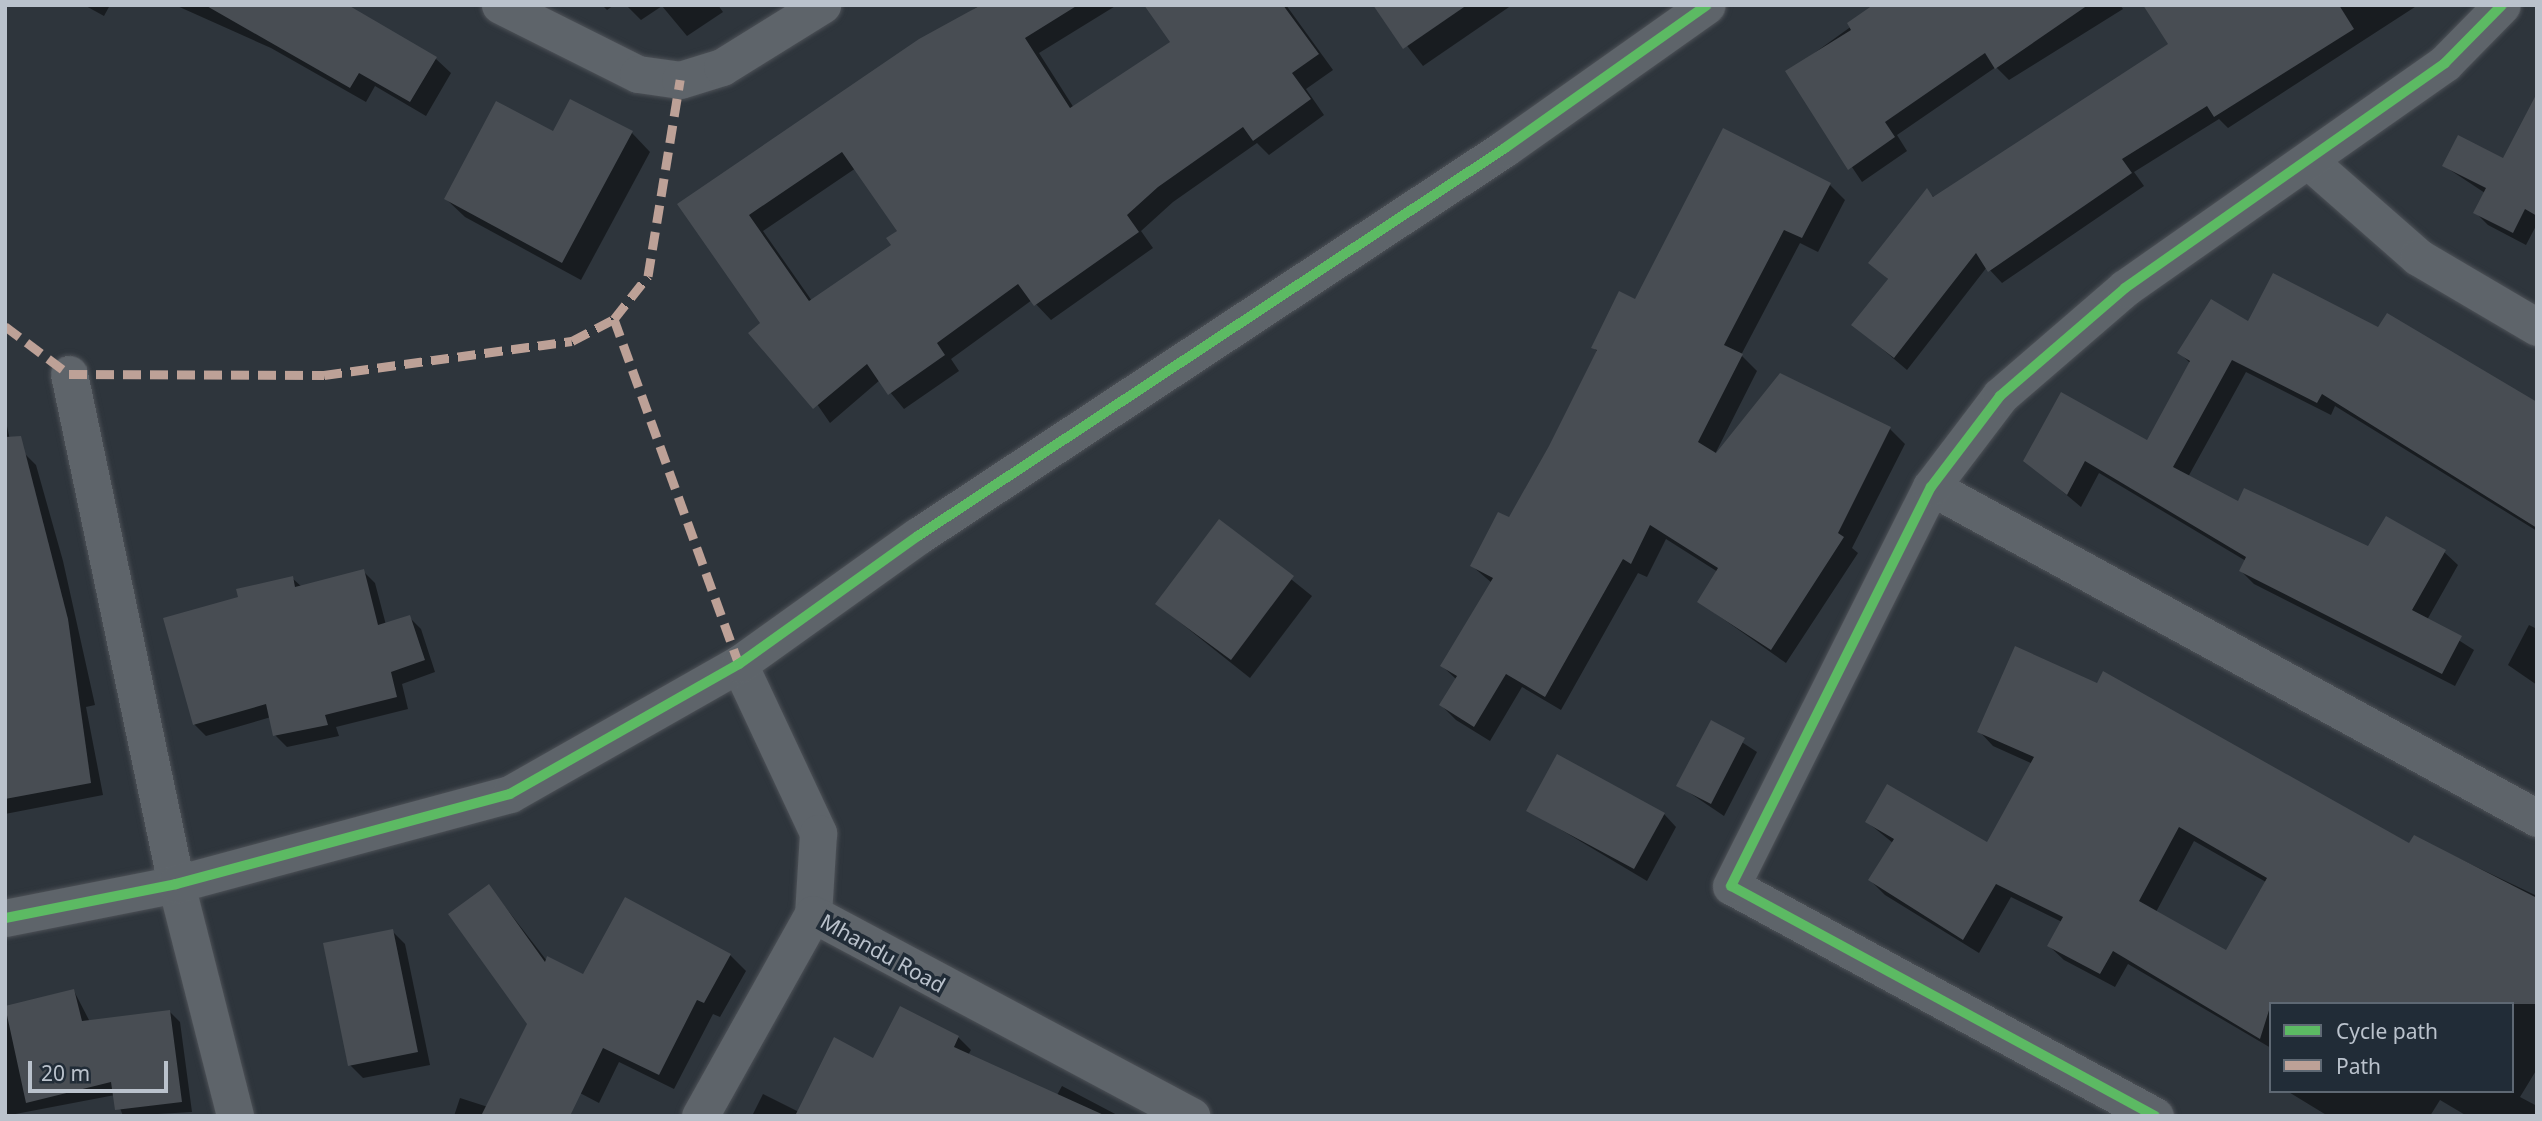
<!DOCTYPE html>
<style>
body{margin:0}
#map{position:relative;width:2542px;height:1121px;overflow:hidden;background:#2e353c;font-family:"Noto Sans",sans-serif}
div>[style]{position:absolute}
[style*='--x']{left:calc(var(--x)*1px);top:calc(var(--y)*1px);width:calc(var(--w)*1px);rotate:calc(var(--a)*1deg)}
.shadow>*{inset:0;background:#0007}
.building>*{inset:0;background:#484d53}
.roads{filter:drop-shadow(0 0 2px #4d5157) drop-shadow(0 0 2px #4d5157)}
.street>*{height:37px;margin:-18.5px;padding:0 18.5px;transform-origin:18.5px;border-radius:18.5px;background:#5e646a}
.quiet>*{height:9px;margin-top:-4.5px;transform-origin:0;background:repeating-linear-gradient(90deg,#bda197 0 18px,transparent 0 27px)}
.cycleway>*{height:10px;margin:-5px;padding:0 5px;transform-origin:5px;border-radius:5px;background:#5cba63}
span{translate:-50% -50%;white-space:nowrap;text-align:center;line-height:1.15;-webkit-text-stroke:7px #212c37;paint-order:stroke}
.street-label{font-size:21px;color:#bac2cc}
.frame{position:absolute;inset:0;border:7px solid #bac2cc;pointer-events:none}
.legend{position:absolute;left:2269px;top:1002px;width:245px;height:91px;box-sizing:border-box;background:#212c37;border:2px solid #5e6873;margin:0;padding:9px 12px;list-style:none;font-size:21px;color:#bac2cc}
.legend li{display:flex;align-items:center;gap:14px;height:35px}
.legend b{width:35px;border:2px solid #5e6873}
.scale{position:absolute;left:28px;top:1061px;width:140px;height:32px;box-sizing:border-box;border:4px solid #bac2cc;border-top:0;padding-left:9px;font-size:21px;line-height:24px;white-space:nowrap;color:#bac2cc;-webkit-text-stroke:5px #212c37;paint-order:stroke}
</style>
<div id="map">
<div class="shadow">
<i style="clip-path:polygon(84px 5px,110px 5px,104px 16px)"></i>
<i style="clip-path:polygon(175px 5px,314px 5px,436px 59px,451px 73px,426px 116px,375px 86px,366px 102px,271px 48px)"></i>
<i style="clip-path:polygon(602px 5px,614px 5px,607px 10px)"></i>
<i style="clip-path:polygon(626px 5px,718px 5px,723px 12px,687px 36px,662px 6px,641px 20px)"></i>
<i style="clip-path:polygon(evenodd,980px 5px,1117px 5px,1039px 53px,1074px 108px,1172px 43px,1146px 5px,1286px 5px,1333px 70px,1306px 89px,1324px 115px,1269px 155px,1257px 143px,1173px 202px,1141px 231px,1153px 248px,1051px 320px,1032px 300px,951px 359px,959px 371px,904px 409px,880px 380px,830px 423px,680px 205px,980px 5px,856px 168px,899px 231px,894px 246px,812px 301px,763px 231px,856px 168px)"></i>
<i style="clip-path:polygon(1375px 5px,1512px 5px,1423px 66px)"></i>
<i style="clip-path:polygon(1881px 5px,2120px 5px,2123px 9px,2009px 80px,1996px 67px,1897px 135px,1907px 151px,1862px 182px,1788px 72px)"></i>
<i style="clip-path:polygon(2217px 5px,2418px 5px,2228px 128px,2219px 119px,2134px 172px,2144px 186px,2002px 283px,1987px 267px,1907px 370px,1854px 325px,1889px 280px,1870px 263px,1927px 191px,1935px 198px,2170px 45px)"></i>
<i style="clip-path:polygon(2537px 111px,2537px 224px,2526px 245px,2488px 225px,2475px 212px,2485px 193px,2444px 166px,2504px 160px)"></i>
<i style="clip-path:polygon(632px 133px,650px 152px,581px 280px,465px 217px,446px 199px,554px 134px)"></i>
<i style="clip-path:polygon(1830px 185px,1845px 200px,1818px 252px,1800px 243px,1741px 355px,1757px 371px,1713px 458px,1781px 375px,1890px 429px,1905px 444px,1852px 548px,1858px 553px,1786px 663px,1699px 602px,1718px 572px,1666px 539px,1647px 577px,1638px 573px,1561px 710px,1522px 687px,1490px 741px,1456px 720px,1441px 705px,1456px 679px,1442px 666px,1492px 583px,1472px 566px,1510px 519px,1550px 447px,1598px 352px,1593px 347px,1636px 301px)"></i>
<i style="clip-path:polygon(2249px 323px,2379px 330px,2537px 404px,2537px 531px,2335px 406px,2331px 415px,2246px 372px,2188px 477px,2238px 504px,2368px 548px,2444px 552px,2458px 565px,2427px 620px,2474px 650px,2455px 686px,2254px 584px,2241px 571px,2246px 561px,2099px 473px,2081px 507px,2025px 460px,2148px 442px,2191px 364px,2180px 353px)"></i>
<i style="clip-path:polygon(5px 417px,13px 454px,23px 452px,36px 465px,63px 561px,95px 705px,86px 707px,103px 795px,5px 814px)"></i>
<i style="clip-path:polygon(1220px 522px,1312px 596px,1250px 678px,1157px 604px)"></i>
<i style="clip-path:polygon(363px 571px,375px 583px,386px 625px,409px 617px,421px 629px,435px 672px,402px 684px,408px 709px,336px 727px,339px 736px,287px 747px,275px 735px,271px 717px,206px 736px,194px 724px,240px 598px,292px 578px,302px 587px)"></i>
<i style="clip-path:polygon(2529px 625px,2537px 629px,2537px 685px,2508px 665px)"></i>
<i style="clip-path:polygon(1711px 722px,1757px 752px,1724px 816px,1678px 785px)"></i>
<i style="clip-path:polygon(evenodd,1979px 731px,2410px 846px,2414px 837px,2537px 896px,2537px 1069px,2520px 1097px,2537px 1106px,2537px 1116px,2467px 1116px,2440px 1100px,2430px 1116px,2328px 1116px,2287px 1091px,2512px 1091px,2512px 1004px,2271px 1004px,2271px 1048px,2128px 964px,2115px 987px,2064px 960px,2049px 946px,2062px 922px,2011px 897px,1979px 953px,1885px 895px,1870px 880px,1893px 843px,1867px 822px,1988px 844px,2033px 764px,1993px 746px,1979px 731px,2194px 841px,2266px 882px,2226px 953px,2156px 912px,2194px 841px)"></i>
<i style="clip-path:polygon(1528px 810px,1664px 814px,1676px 827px,1647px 881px)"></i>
<i style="clip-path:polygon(489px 886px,547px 961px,584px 976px,730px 955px,746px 971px,720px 1017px,713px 1014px,674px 1089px,619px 1062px,599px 1103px,578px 1092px,570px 1116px,454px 1116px,460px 1098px,488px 1107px,529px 1024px)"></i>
<i style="clip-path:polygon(392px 931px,405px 944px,430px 1065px,363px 1078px,350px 1065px)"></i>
<i style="clip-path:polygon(74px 991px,90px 1022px,169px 1011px,180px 1022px,192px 1112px,123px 1116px,115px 1095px,5px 1116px,5px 1010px)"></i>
<i style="clip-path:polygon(901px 1008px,958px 1037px,971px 1050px,968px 1055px,1057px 1095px,1062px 1086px,1119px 1116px,752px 1116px,763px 1094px,799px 1112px,874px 1061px)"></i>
</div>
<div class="building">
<i style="clip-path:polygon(205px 5px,348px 5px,437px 57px,410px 102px,359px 73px,350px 88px)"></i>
<i style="clip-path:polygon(evenodd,981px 5px,1078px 5px,1025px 38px,1070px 108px,1170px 42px,1144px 5px,1283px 5px,1319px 54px,1292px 73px,1311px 99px,1253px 141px,1243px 127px,1158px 187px,1127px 215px,1139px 232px,1034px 306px,1018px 284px,937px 343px,945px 355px,888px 395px,867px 364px,813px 409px,748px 333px,760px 323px,677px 204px,919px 39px,981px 5px,842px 152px,897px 231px,886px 238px,891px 245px,809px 301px,749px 215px,842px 152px)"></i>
<i style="clip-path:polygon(1373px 5px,1467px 5px,1403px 49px)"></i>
<i style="clip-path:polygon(1873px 5px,2088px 5px,1995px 69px,1985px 53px,1885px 122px,1895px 137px,1848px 170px,1785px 71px,1851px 30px,1847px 23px)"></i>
<i style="clip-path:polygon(2143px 5px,2339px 5px,2354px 29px,2214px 117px,2207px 106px,2122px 159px,2132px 173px,1988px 272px,1976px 253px,1894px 358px,1851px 325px,1888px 279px,1868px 263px,1927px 188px,1933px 197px,2168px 44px)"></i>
<i style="clip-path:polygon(2537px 93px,2537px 216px,2525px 209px,2513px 233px,2473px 213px,2486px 188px,2442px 166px,2458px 135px,2503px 158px)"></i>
<i style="clip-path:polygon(570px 99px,633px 131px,562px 263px,444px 199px,496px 101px,553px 131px)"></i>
<i style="clip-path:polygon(1723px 128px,1831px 183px,1802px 238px,1784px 230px,1724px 345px,1743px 354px,1698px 442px,1716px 453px,1780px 373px,1891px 427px,1838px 533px,1844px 537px,1771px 650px,1697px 602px,1718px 568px,1650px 525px,1631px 564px,1623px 559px,1545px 697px,1506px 674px,1474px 727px,1439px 705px,1457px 676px,1440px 666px,1493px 578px,1470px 566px,1498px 512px,1509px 517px,1549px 446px,1597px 350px,1591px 348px,1619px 291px,1635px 299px)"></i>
<i style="clip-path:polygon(2273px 273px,2378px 327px,2387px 313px,2537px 402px,2537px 528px,2322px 394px,2317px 403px,2232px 360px,2173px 467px,2238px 501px,2244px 488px,2368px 546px,2386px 516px,2446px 550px,2412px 610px,2462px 636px,2442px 674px,2239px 571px,2246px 557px,2085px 461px,2067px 495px,2023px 461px,2061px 392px,2147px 440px,2190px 361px,2177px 353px,2211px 299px,2248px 321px)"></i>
<i style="clip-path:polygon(21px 436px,68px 619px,91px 783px,5px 799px,5px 437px)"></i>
<i style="clip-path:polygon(1219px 519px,1294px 576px,1231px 660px,1155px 604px)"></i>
<i style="clip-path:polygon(364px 569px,378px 625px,410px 615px,425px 660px,391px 672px,397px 697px,325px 715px,328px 725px,273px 736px,266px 704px,193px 725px,163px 618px,238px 597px,236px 589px,293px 576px,295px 587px)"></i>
<i style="clip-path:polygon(evenodd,2015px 646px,2097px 683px,2103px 671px,2409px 843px,2414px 835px,2537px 898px,2537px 1004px,2271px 1004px,2260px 1039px,2113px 951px,2100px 974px,2047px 946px,2063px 917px,1996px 884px,1963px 940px,1868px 880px,1894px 839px,1865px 822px,1887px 784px,1987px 842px,2034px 757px,1977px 732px,2015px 646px,2179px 827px,2267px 878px,2226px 950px,2139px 901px,2179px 827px)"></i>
<i style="clip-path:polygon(1711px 720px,1745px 738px,1711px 804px,1676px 786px)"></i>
<i style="clip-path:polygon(1557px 754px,1665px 813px,1634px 869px,1526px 811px)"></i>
<i style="clip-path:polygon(489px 884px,545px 962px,547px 956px,583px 974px,625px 897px,731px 954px,704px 1003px,697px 1000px,659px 1075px,603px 1048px,570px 1116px,481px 1116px,527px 1024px,448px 914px)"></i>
<i style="clip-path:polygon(393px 929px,418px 1052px,348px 1066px,323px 943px)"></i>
<i style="clip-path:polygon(74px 989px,82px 1021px,170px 1010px,182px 1102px,115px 1110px,111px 1082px,26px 1103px,5px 1006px)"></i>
<i style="clip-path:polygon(900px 1006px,959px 1036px,954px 1047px,1106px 1116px,795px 1116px,834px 1037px,873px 1058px)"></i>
</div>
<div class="roads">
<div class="street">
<i style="--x:500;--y:5;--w:154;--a:26.6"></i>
<i style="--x:638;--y:74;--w:42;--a:8.1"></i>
<i style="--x:680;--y:80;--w:44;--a:-17.2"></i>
<i style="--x:722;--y:67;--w:118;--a:-31.8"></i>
<i style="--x:2310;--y:162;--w:144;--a:41.3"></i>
<i style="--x:2418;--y:257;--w:138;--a:30.5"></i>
<i style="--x:69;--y:374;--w:521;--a:78.15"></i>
<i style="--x:176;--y:884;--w:239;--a:75.7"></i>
<i style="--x:1931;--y:487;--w:691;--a:28.64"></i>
<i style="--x:739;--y:664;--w:187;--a:64.9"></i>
<i style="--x:818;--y:833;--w:81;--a:93.5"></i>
<i style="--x:813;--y:914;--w:429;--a:28.1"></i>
<i style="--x:5;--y:918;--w:174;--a:-11.2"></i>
<i style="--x:176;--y:884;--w:346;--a:-15.1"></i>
<i style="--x:510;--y:794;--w:263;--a:-29.6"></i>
<i style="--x:739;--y:664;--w:220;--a:-35.6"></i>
<i style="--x:918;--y:536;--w:704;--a:-33.46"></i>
<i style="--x:1505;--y:148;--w:247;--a:-35.3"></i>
<i style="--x:700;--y:1116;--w:231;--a:-60.8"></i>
<i style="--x:2155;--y:1116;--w:482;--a:-151.5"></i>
<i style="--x:1731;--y:886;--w:446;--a:-63.4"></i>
<i style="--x:1931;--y:487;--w:114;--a:-52.8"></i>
<i style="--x:2000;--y:396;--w:165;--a:-40.8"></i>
<i style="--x:2125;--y:288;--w:391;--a:-35.1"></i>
<i style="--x:2445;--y:63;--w:81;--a:-45.5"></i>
</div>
</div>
<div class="quiet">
<i style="--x:614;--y:319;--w:367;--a:70.1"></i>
<i style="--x:5;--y:326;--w:80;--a:36.9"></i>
<i style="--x:69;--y:374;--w:255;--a:0.2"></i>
<i style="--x:324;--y:375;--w:250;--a:-7.8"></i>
<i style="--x:572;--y:341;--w:47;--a:-27.6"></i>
<i style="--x:614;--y:319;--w:55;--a:-51.7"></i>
<i style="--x:648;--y:276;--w:199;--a:-80.7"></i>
</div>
<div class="cycleway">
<i style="--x:5;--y:918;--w:174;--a:-11.2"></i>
<i style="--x:176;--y:884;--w:346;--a:-15.1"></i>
<i style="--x:510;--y:794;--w:263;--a:-29.6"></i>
<i style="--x:739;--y:664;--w:220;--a:-35.6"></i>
<i style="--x:918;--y:536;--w:704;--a:-33.46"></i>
<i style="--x:1505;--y:148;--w:247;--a:-35.3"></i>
<i style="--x:2155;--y:1116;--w:482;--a:-151.5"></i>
<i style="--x:1731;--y:886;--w:446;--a:-63.4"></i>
<i style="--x:1931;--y:487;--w:114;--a:-52.8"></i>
<i style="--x:2000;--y:396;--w:165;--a:-40.8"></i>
<i style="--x:2125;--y:288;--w:391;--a:-35.1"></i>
<i style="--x:2445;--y:63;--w:81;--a:-45.5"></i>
</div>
<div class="street-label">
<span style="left:883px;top:953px;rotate:29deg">Mhandu Road</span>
</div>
<div class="frame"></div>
<ul class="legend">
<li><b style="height:9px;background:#5cba63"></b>Cycle path</li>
<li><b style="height:9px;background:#bda197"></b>Path</li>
</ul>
<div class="scale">20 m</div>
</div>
